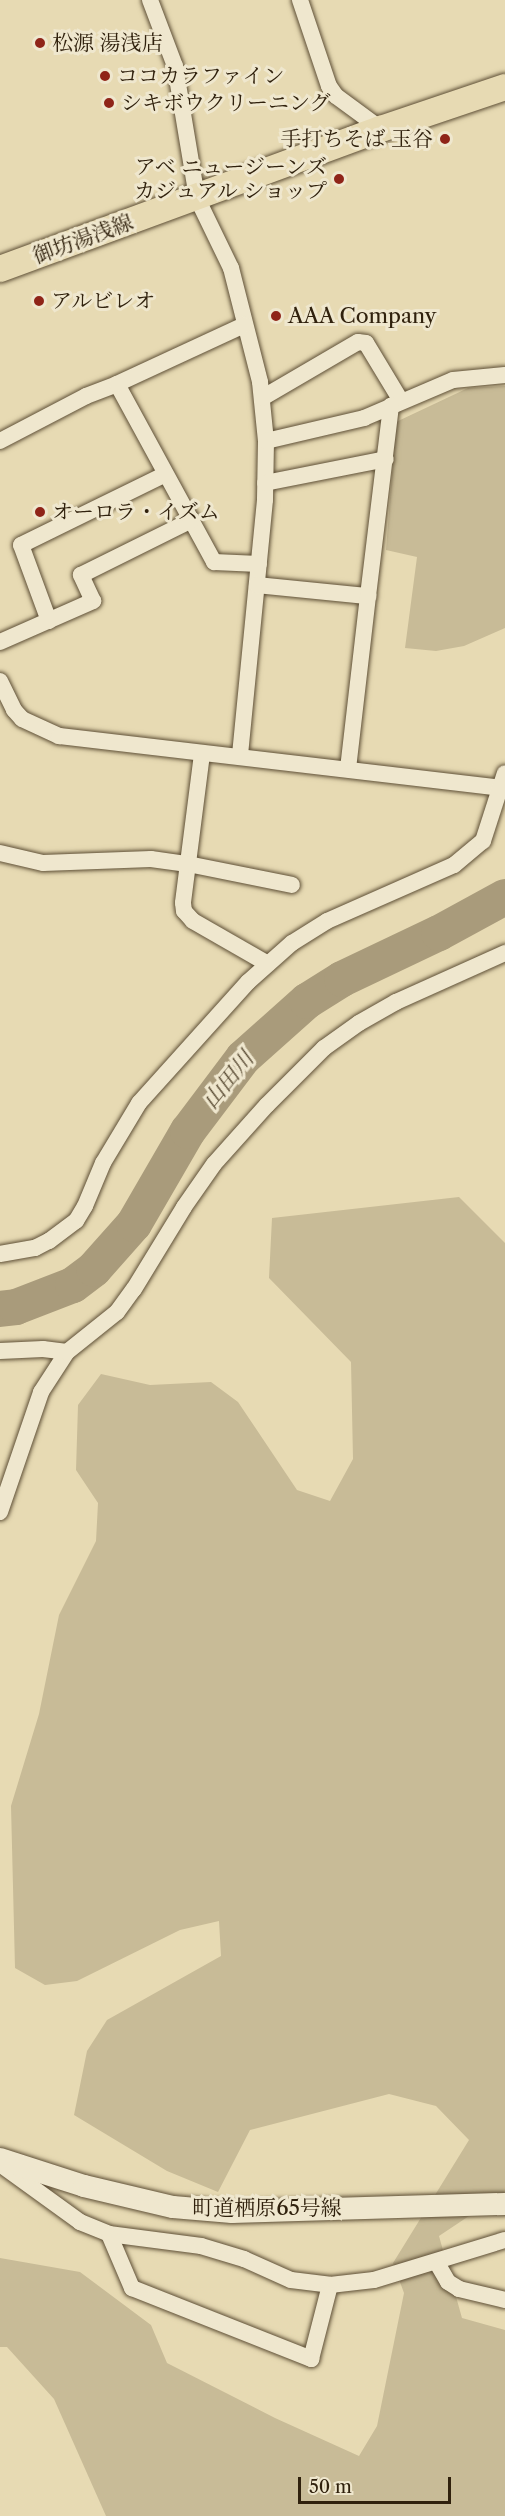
<!DOCTYPE html>
<meta charset="utf-8">
<style>
body{margin:0}
#map{position:relative;width:505px;height:2516px;overflow:hidden;background:#e7dab3;font-family:"Libre Caslon Text","Noto Serif JP",serif}
div>[style]{position:absolute}
[style*='--x']{left:calc(var(--x)*1px);top:calc(var(--y)*1px);width:calc(var(--w)*1px);rotate:calc(var(--a)*1deg)}
.green>*{inset:0;background:#c8bb97}
.river>*{height:36px;margin:-18px;padding:0 18px;transform-origin:18px;border-radius:18px;background:#a99b7b}
.roads{filter:drop-shadow(0 0 2px #5e4f36) drop-shadow(0 0 2px #5e4f36)}
.street>*{height:16px;margin:-8px;padding:0 8px;transform-origin:8px;border-radius:8px;background:#efe7ce}
.secondary>*{height:22px;margin:-11px;padding:0 11px;transform-origin:11px;border-radius:11px;background:#efe7ce}
.primary>*{height:26px;margin:-13px;padding:0 13px;transform-origin:13px;border-radius:13px;background:#e7dab3}
.dots>*{width:16px;height:16px;translate:-50% -50%;box-sizing:border-box;border:3px solid #efe7ce;border-radius:50%}
span{translate:-50% -50%;white-space:nowrap;text-align:center;line-height:1.15;-webkit-text-stroke:6px #efe7ce;paint-order:stroke}
.poi-label{font-size:21px;color:#30210d}
.left{translate:0 -50%;text-align:left}
.right{translate:-100% -50%;text-align:right}
.street-label{font-size:21px;color:#30210d}
.water-label{font-size:22px;color:#5a4c34;font-style:italic}
.scale{position:absolute;left:298px;top:2477px;width:153px;height:27px;box-sizing:border-box;border:3px solid #30210d;border-top:0;padding-left:8px;font-size:18px;line-height:21px;white-space:nowrap;color:#30210d;-webkit-text-stroke:4px #efe7ce;paint-order:stroke}
</style>
<div id="map">
<div class="green">
<i style="clip-path:polygon(505px 386px,505px 628px,464px 646px,436px 651px,405px 648px,417px 557px,386px 550px,396px 422px,468px 388px)"></i>
<i style="clip-path:polygon(459px 1197px,505px 1243px,505px 2192px,439px 2236px,462px 2318px,505px 2330px,505px 2516px,106px 2516px,54px 2399px,7px 2347px,0 2347px,0 2258px,80px 2272px,151px 2325px,167px 2363px,275px 2418px,359px 2456px,377px 2426px,404px 2293px,393px 2263px,469px 2140px,436px 2106px,389px 2094px,250px 2130px,218px 2192px,167px 2171px,74px 2115px,87px 2051px,107px 2020px,221px 1956px,219px 1921px,180px 1930px,77px 1981px,45px 1985px,15px 1968px,11px 1806px,39px 1714px,59px 1615px,96px 1541px,98px 1503px,76px 1470px,78px 1405px,101px 1374px,150px 1385px,211px 1382px,238px 1402px,297px 1490px,330px 1501px,353px 1459px,351px 1362px,269px 1278px,272px 1218px)"></i>
</div>
<div class="river">
<i style="--x:0;--y:1309;--w:16;--a:-7"></i>
<i style="--x:16;--y:1307;--w:61;--a:-21.1"></i>
<i style="--x:73;--y:1285;--w:26;--a:-37"></i>
<i style="--x:94;--y:1269;--w:60;--a:-48.4"></i>
<i style="--x:134;--y:1224;--w:108;--a:-59.9"></i>
<i style="--x:188;--y:1131;--w:91;--a:-53"></i>
<i style="--x:243;--y:1058;--w:86;--a:-41.7"></i>
<i style="--x:307;--y:1001;--w:41;--a:-32.2"></i>
<i style="--x:342;--y:979;--w:107;--a:-25.4"></i>
<i style="--x:439;--y:933;--w:75;--a:-28.6"></i>
</div>
<div class="roads">
<div class="street">
<i style="--x:150;--y:0;--w:71;--a:69.3"></i>
<i style="--x:175;--y:66;--w:134;--a:80.5"></i>
<i style="--x:197;--y:198;--w:78;--a:64.1"></i>
<i style="--x:231;--y:268;--w:118;--a:75.7"></i>
<i style="--x:260;--y:382;--w:59;--a:84.2"></i>
<i style="--x:266;--y:441;--w:59;--a:91"></i>
<i style="--x:265;--y:500;--w:258;--a:95.6"></i>
<i style="--x:300;--y:0;--w:91;--a:71.4"></i>
<i style="--x:329;--y:86;--w:12;--a:55"></i>
<i style="--x:336;--y:96;--w:56;--a:36.3"></i>
<i style="--x:117;--y:384;--w:203;--a:61.4"></i>
<i style="--x:214;--y:562;--w:45;--a:2.5"></i>
<i style="--x:262;--y:398;--w:111;--a:-30.3"></i>
<i style="--x:358;--y:342;--w:8;--a:7"></i>
<i style="--x:366;--y:343;--w:68;--a:58.9"></i>
<i style="--x:0;--y:441;--w:97;--a:-27.6"></i>
<i style="--x:86;--y:396;--w:33;--a:-21"></i>
<i style="--x:117;--y:384;--w:140;--a:-24.9"></i>
<i style="--x:266;--y:441;--w:101;--a:-13.2"></i>
<i style="--x:364;--y:418;--w:97;--a:-23.1"></i>
<i style="--x:453;--y:380;--w:52;--a:-5.5"></i>
<i style="--x:265;--y:483;--w:123;--a:-11.2"></i>
<i style="--x:257;--y:585;--w:112;--a:5.7"></i>
<i style="--x:368;--y:596;--w:173;--a:96.6"></i>
<i style="--x:368;--y:596;--w:192;--a:-83.1"></i>
<i style="--x:49;--y:621;--w:81;--a:-110.2"></i>
<i style="--x:21;--y:545;--w:161;--a:-26.1"></i>
<i style="--x:0;--y:642;--w:102;--a:-23.8"></i>
<i style="--x:93;--y:601;--w:29;--a:-115"></i>
<i style="--x:81;--y:575;--w:124;--a:-26.4"></i>
<i style="--x:0;--y:681;--w:32;--a:64"></i>
<i style="--x:14;--y:710;--w:12;--a:48"></i>
<i style="--x:22;--y:719;--w:41;--a:24.7"></i>
<i style="--x:59;--y:736;--w:449;--a:6.7"></i>
<i style="--x:202;--y:754;--w:150;--a:97.3"></i>
<i style="--x:183;--y:903;--w:8;--a:83"></i>
<i style="--x:184;--y:911;--w:13;--a:48"></i>
<i style="--x:193;--y:921;--w:86;--a:29.8"></i>
<i style="--x:0;--y:853;--w:44;--a:13.1"></i>
<i style="--x:43;--y:863;--w:108;--a:-2.1"></i>
<i style="--x:151;--y:859;--w:37;--a:8"></i>
<i style="--x:188;--y:864;--w:106;--a:11.4"></i>
<i style="--x:0;--y:1254;--w:36;--a:-10"></i>
<i style="--x:35;--y:1248;--w:16;--a:-27"></i>
<i style="--x:49;--y:1241;--w:34;--a:-37"></i>
<i style="--x:76;--y:1221;--w:17;--a:-59"></i>
<i style="--x:85;--y:1206;--w:47;--a:-67.3"></i>
<i style="--x:103;--y:1163;--w:70;--a:-59"></i>
<i style="--x:139;--y:1103;--w:163;--a:-48"></i>
<i style="--x:248;--y:982;--w:59;--a:-41.6"></i>
<i style="--x:292;--y:943;--w:41;--a:-32.2"></i>
<i style="--x:327;--y:921;--w:139;--a:-23.8"></i>
<i style="--x:454;--y:865;--w:38;--a:-40"></i>
<i style="--x:483;--y:841;--w:71;--a:-72.1"></i>
<i style="--x:0;--y:1351;--w:43;--a:-2.7"></i>
<i style="--x:43;--y:1349;--w:24;--a:7"></i>
<i style="--x:0;--y:1512;--w:127;--a:-71.1"></i>
<i style="--x:41;--y:1392;--w:48;--a:-57"></i>
<i style="--x:67;--y:1352;--w:64;--a:-38.7"></i>
<i style="--x:117;--y:1312;--w:29;--a:-54"></i>
<i style="--x:134;--y:1289;--w:96;--a:-58.6"></i>
<i style="--x:184;--y:1207;--w:52;--a:-55.1"></i>
<i style="--x:214;--y:1164;--w:79;--a:-48.1"></i>
<i style="--x:267;--y:1105;--w:81;--a:-45"></i>
<i style="--x:324;--y:1048;--w:43;--a:-35.5"></i>
<i style="--x:359;--y:1023;--w:43;--a:-29.6"></i>
<i style="--x:396;--y:1002;--w:120;--a:-24.2"></i>
<i style="--x:0;--y:2164;--w:99;--a:35.9"></i>
<i style="--x:80;--y:2222;--w:31;--a:22"></i>
<i style="--x:109;--y:2234;--w:93;--a:7.4"></i>
<i style="--x:201;--y:2246;--w:45;--a:16.8"></i>
<i style="--x:244;--y:2259;--w:51;--a:24.1"></i>
<i style="--x:291;--y:2280;--w:39;--a:7"></i>
<i style="--x:330;--y:2285;--w:44;--a:-6.5"></i>
<i style="--x:374;--y:2280;--w:137;--a:-17"></i>
<i style="--x:109;--y:2234;--w:59;--a:66.9"></i>
<i style="--x:132;--y:2288;--w:193;--a:21.6"></i>
<i style="--x:311;--y:2359;--w:76;--a:-75.6"></i>
<i style="--x:437;--y:2263;--w:22;--a:60"></i>
<i style="--x:448;--y:2282;--w:13;--a:32"></i>
<i style="--x:459;--y:2289;--w:47;--a:13.4"></i>
</div>
<div class="secondary">
<i style="--x:0;--y:2159;--w:88;--a:17.8"></i>
<i style="--x:84;--y:2186;--w:91;--a:13.3"></i>
<i style="--x:173;--y:2207;--w:59;--a:4.8"></i>
<i style="--x:232;--y:2212;--w:273;--a:-1.7"></i>
</div>
<div class="primary">
<i style="--x:0;--y:269;--w:406;--a:-20.2"></i>
<i style="--x:381;--y:129;--w:131;--a:-18.7"></i>
</div>
</div>
<div class="dots">
<i style="left:40px;top:43px;background:#8f2418"></i>
<i style="left:105px;top:76px;background:#8f2418"></i>
<i style="left:109px;top:103px;background:#8f2418"></i>
<i style="left:445px;top:139px;background:#8f2418"></i>
<i style="left:339px;top:179px;background:#8f2418"></i>
<i style="left:39px;top:301px;background:#8f2418"></i>
<i style="left:276px;top:316px;background:#8f2418"></i>
<i style="left:40px;top:512px;background:#8f2418"></i>
</div>
<div class="poi-label">
<span class="left" style="left:52px;top:43px">松源 湯浅店</span>
<span class="left" style="left:117px;top:76px">ココカラファイン</span>
<span class="left" style="left:121px;top:103px">シキボウクリーニング</span>
<span class="right" style="left:433px;top:139px">手打ちそば 玉谷</span>
<span class="right" style="left:327px;top:179px">アベ ニュージーンズ<br>カジュアル ショップ</span>
<span class="left" style="left:51px;top:301px">アルビレオ</span>
<span class="left" style="left:288px;top:316px">AAA Company</span>
<span class="left" style="left:52px;top:512px">オーロラ・イズム</span>
</div>
<div class="street-label">
<span style="left:83px;top:239px;rotate:-20deg">御坊湯浅線</span>
<span style="left:267px;top:2208px">町道栖原65号線</span>
</div>
<div class="water-label">
<span style="left:228px;top:1080px;rotate:-51deg">山田川</span>
</div>
<div class="scale">50 m</div>
</div>
